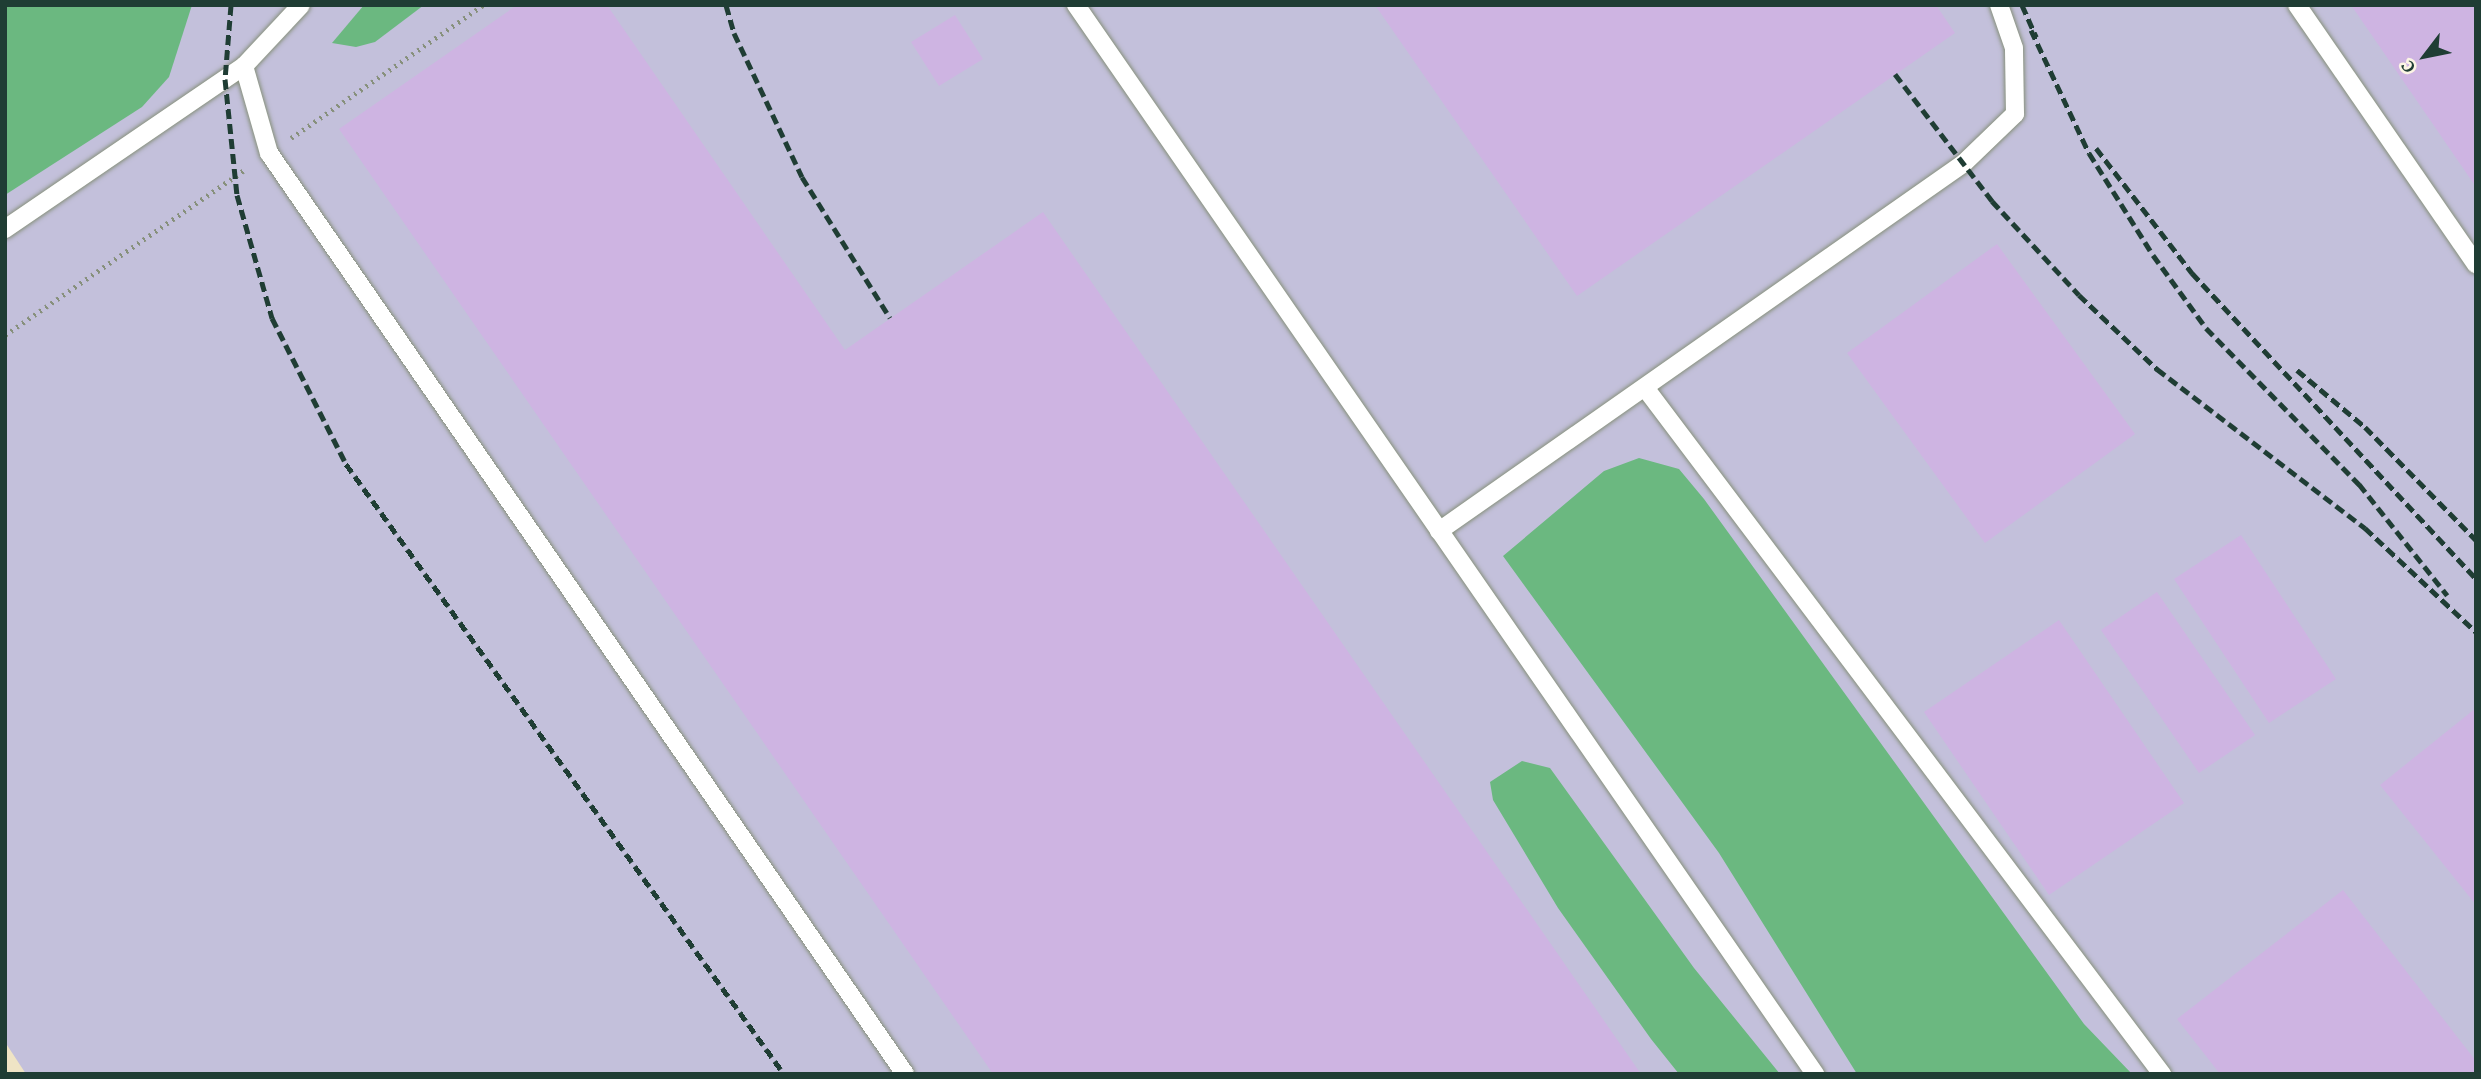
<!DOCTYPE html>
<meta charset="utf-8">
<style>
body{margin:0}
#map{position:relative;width:2481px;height:1079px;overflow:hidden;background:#efe4c5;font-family:"Gentium Book Plus",serif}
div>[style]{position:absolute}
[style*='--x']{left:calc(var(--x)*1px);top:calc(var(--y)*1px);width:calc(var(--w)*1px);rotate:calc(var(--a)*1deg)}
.industrial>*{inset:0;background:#c3c0db}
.forest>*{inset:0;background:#6bb880}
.building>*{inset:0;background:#ceb4e2}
.path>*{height:4.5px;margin-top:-2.25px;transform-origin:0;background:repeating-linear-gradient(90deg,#87907c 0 2px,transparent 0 7px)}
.roads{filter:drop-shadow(0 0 2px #87907c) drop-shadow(0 0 2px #87907c)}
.lane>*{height:18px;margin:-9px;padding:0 9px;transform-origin:9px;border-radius:9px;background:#fff}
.rail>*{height:5px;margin-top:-2.5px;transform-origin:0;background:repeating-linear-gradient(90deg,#1f3d34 0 10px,transparent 0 15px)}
span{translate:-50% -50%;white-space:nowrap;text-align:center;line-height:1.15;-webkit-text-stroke:6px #fcf5e5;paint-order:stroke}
.frame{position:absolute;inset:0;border:7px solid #1f3d34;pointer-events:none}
.north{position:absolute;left:2390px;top:21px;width:70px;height:70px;-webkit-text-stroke:5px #fcf5e5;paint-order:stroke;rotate:238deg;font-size:19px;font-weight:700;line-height:28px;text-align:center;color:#1f3d34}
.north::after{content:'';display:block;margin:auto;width:24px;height:32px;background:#1f3d34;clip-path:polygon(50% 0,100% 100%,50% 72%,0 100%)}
</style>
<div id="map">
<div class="industrial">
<i style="clip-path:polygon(5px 5px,2476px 5px,2476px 1074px,26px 1074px,5px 1042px)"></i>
</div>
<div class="forest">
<i style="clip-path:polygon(5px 5px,192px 5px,169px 77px,142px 107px,5px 195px)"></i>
<i style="clip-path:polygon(364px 5px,424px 5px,375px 42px,356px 47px,332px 43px)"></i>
<i style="clip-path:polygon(1639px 458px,1679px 469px,1704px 499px,2084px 1024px,2132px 1074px,1857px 1074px,1719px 853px,1503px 556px,1604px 471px)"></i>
<i style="clip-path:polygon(1522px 761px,1550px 768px,1694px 968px,1780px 1074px,1679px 1074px,1651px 1039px,1558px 908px,1493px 800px,1490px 782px)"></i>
</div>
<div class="building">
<i style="clip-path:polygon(517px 5px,607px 5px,845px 350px,1043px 212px,1641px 1074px,993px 1074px,339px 129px)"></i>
<i style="clip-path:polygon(1375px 5px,1936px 5px,1955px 33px,1577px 296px)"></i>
<i style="clip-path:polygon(2351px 5px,2476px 5px,2476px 187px)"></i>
<i style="clip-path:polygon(955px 15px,983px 59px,939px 86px,911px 42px)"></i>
<i style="clip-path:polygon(1997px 244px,2135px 434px,1985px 543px,1847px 353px)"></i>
<i style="clip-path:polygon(2241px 535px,2336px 679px,2269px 723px,2174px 579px)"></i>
<i style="clip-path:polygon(2157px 592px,2255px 735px,2199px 773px,2101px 630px)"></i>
<i style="clip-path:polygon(2059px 620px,2184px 803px,2049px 895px,1924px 712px)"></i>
<i style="clip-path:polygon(2476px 708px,2476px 905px,2380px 785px)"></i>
<i style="clip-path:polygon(2343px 890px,2476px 1061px,2476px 1074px,2220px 1074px,2177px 1019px)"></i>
</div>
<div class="path">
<i style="--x:291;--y:138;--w:234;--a:-34.7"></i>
<i style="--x:5;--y:335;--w:293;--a:-34.6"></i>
</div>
<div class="roads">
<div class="lane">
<i style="--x:1076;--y:5;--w:1300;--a:55.34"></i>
<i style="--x:2297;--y:5;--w:315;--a:55.4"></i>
<i style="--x:244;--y:66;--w:91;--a:74"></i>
<i style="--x:269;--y:153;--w:1119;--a:55.37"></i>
<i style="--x:5;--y:229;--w:289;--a:-34.3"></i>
<i style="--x:244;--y:66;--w:83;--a:-46.9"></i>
<i style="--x:1646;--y:389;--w:858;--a:53.01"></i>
<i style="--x:1439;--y:531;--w:641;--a:-35.03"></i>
<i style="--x:1964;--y:163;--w:71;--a:-43.9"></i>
<i style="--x:2015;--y:114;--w:66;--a:-90.9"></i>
<i style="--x:2014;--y:48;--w:46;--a:-109.2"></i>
</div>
</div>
<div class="rail">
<i style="--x:231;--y:5;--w:74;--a:94.6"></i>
<i style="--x:225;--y:79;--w:117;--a:84.1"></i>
<i style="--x:237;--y:195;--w:128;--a:74.1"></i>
<i style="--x:272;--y:318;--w:164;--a:63.1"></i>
<i style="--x:346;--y:464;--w:751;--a:54.32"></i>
<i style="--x:726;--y:5;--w:29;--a:74"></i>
<i style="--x:734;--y:33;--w:159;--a:64.7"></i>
<i style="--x:802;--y:177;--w:166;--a:58"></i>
<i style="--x:2022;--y:5;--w:35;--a:66"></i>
<i style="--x:2031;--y:30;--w:136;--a:64.8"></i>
<i style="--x:2089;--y:153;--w:120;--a:57.9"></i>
<i style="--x:2153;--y:255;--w:90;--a:54"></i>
<i style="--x:2206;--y:328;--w:219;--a:45.6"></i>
<i style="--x:2359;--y:484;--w:142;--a:51.6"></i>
<i style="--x:1895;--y:74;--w:160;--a:52.6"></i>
<i style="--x:1992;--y:201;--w:128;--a:47.2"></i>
<i style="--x:2079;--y:295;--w:108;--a:43.5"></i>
<i style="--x:2157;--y:369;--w:262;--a:37.4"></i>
<i style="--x:2365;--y:528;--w:152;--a:43.1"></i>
<i style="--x:2096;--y:148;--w:158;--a:52.5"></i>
<i style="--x:2192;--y:273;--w:417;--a:47.1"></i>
<i style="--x:2297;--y:370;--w:89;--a:40"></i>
<i style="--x:2365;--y:427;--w:158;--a:45.5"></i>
</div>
<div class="frame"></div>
<div class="north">С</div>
</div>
